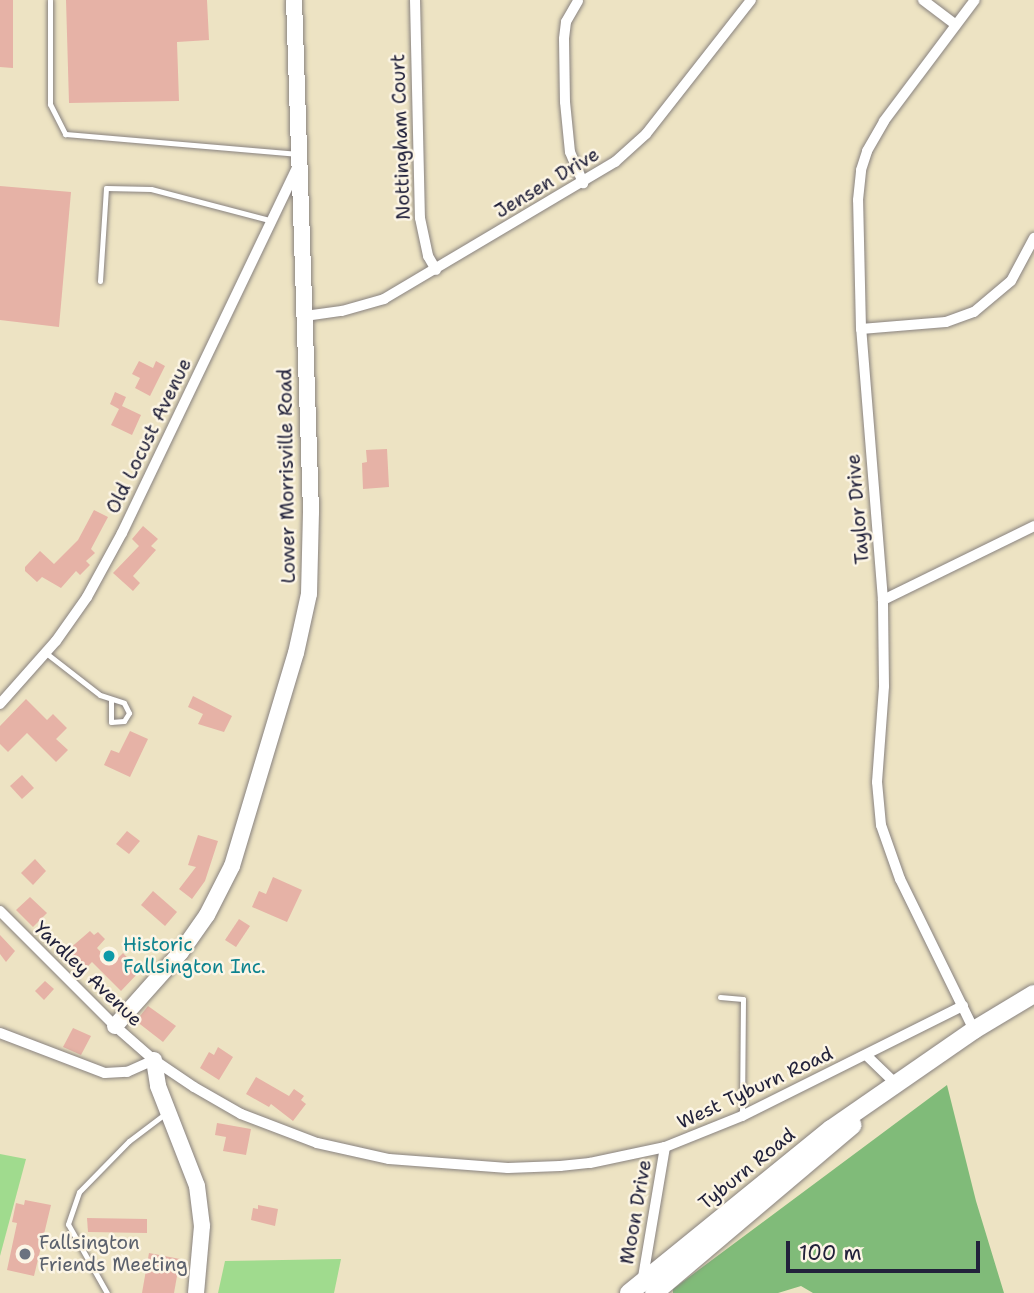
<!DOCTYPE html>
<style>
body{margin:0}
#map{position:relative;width:1034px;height:1293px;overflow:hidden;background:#ede3c3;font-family:"Shantell Sans",sans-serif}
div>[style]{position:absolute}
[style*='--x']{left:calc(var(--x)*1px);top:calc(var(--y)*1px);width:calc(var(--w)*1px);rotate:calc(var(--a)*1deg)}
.green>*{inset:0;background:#a0db8e}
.forest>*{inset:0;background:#80bb79}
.building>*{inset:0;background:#e6b2a6}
.roads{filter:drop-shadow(0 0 2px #88827f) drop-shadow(0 0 2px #88827f)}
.lane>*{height:5px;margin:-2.5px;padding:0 2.5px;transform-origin:2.5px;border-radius:2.5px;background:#fff}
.street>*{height:10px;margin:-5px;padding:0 5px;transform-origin:5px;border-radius:5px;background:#fff}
.secondary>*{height:16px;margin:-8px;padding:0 8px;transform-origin:8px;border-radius:8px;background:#fff}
.primary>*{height:18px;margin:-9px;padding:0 9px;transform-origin:9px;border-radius:9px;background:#fff}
.dots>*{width:19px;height:19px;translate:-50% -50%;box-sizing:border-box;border:4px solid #fcf5e5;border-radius:50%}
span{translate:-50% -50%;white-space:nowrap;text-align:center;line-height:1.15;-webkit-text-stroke:5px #fcf5e5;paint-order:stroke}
.street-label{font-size:19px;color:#22223b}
.culture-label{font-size:19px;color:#0d838f}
.left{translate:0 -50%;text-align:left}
.worship-label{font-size:19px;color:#5b616d}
.scale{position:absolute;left:786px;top:1241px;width:194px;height:32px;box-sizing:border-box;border:4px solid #22223b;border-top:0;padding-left:9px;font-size:21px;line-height:24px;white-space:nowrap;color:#22223b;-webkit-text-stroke:5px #fcf5e5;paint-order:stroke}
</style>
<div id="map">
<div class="green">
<i style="clip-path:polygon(0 1154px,26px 1159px,0 1256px)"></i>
<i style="clip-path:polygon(341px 1259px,334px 1293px,218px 1293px,225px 1261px)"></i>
</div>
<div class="forest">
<i style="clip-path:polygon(947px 1085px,976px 1201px,1004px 1293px,813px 1293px,801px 1286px,778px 1293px,673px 1293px,673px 1289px)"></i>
</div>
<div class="building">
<i style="clip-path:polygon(0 0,13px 0,13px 68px,0 67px)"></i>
<i style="clip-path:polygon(66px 0,207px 0,209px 40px,177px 42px,179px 101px,69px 103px)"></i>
<i style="clip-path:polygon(0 186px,71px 192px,59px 327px,0 320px)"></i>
<i style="clip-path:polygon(139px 361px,153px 368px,156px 361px,165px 366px,150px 396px,135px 388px,140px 378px,132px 374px)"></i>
<i style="clip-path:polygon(115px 392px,126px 397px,122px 406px,141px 415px,132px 435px,111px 425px,119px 409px,110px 404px)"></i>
<i style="clip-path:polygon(387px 449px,389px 487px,363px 489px,362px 463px,367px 462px,366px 450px)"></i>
<i style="clip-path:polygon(94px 510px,108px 517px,91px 549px,95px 553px,86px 561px,90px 565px,80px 575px,76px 571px,61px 588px,42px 577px,37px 582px,25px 571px,25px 567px,40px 551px,54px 564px,78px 540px)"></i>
<i style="clip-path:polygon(143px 526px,158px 539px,151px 546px,156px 550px,133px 576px,140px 583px,133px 591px,113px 573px,139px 546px,132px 539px)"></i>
<i style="clip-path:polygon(193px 696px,232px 716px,224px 732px,198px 724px,203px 714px,188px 707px)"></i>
<i style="clip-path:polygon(26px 699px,47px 720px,53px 714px,67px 728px,56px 739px,68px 750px,56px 762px,27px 733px,8px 752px,0 744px,0 726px)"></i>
<i style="clip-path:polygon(130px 731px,148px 739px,130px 777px,104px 765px,111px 750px,119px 753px)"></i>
<i style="clip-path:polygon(22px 775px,34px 788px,22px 799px,10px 786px)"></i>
<i style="clip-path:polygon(127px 831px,140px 841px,129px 854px,116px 844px)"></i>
<i style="clip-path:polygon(198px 835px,218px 841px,205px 881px,192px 899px,179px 889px,196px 867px,188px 865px)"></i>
<i style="clip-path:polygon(35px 859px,46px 871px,33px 885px,21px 873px)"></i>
<i style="clip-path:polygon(273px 877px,302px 890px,287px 922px,252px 907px,259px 891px,266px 894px)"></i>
<i style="clip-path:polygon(153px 891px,177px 912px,165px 926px,141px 905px)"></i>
<i style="clip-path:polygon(30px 897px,47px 913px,33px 927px,16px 910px)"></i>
<i style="clip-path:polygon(239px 919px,250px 926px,236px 947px,225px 940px)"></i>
<i style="clip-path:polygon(90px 931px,94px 935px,98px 932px,105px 939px,97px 948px,112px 964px,123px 953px,140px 971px,121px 991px,92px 962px,79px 975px,63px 961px,61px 956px)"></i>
<i style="clip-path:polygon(0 935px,15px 951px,6px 962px,0 954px)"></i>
<i style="clip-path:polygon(45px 981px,54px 989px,44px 1000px,35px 991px)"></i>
<i style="clip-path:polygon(148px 1006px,176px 1026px,163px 1042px,136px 1021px)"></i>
<i style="clip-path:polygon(73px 1028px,91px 1036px,81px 1055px,63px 1047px)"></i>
<i style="clip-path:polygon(218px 1047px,233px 1057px,219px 1080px,200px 1068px,209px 1052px,214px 1055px)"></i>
<i style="clip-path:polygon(256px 1077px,289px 1096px,294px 1089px,304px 1096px,301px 1100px,306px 1104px,293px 1121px,271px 1104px,269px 1107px,246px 1094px)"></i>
<i style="clip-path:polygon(217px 1123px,251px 1129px,246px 1155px,223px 1151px,226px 1137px,215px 1135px)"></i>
<i style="clip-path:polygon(25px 1200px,51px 1205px,34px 1276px,7px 1270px,17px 1223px,12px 1222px,16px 1203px,24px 1205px)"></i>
<i style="clip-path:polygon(258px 1205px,278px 1209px,275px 1226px,251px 1220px,253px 1208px,258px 1209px)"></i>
<i style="clip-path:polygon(87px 1218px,147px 1219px,147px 1233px,88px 1232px)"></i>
<i style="clip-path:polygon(149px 1253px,180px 1259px,174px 1293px,142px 1293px)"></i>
</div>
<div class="roads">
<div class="lane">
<i style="--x:50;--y:0;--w:104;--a:90"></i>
<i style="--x:50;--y:104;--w:34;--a:63"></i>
<i style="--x:65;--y:134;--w:232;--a:4.9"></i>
<i style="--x:100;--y:281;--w:93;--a:-86.3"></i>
<i style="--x:106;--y:188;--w:45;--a:1.3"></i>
<i style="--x:151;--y:189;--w:126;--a:14.7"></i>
<i style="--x:46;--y:653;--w:68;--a:37.9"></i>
<i style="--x:100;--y:695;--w:25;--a:18"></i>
<i style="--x:124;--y:703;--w:11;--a:63"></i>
<i style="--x:129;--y:713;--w:9;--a:122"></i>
<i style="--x:124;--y:721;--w:13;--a:176"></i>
<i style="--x:111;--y:722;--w:22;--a:-90"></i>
<i style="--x:720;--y:997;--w:23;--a:5"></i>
<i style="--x:743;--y:999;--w:117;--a:90.5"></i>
<i style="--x:107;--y:1293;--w:79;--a:-119.5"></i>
<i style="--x:68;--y:1224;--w:34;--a:-71"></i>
<i style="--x:79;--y:1192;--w:71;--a:-45.6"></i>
<i style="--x:129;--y:1141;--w:46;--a:-37.1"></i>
</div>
<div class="street">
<i style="--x:415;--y:0;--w:218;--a:88.7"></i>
<i style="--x:420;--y:218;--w:39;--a:78"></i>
<i style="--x:428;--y:256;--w:16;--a:60"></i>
<i style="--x:923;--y:0;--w:41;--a:37.1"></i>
<i style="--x:578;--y:1;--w:24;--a:120"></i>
<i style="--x:566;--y:22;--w:17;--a:97"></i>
<i style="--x:564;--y:39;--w:63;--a:89.1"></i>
<i style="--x:565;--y:102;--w:50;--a:84.3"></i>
<i style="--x:570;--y:152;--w:34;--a:67"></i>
<i style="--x:305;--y:316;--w:37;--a:-8"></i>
<i style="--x:342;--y:311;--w:44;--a:-15.9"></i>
<i style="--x:384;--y:299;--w:269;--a:-30.7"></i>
<i style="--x:615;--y:162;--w:42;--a:-42.1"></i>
<i style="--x:646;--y:134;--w:170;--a:-51.9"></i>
<i style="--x:861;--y:329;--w:85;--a:-4.7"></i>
<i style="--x:946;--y:322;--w:30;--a:-20"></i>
<i style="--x:974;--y:312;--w:48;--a:-40"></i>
<i style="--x:1011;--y:281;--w:49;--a:-61.9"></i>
<i style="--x:883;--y:600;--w:168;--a:-26.1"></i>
<i style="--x:0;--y:704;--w:84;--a:-48.4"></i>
<i style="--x:56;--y:641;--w:54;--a:-54.8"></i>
<i style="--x:87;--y:597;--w:73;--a:-61.3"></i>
<i style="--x:122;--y:533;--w:405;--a:-64.4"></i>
<i style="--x:0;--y:911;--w:163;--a:45"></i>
<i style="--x:115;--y:1026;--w:52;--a:41.1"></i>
<i style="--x:154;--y:1060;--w:48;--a:34"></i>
<i style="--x:194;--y:1087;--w:54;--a:29.9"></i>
<i style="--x:241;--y:1114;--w:81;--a:20.9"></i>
<i style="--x:317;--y:1143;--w:74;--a:12.5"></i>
<i style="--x:389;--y:1159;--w:119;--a:4.3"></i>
<i style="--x:508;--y:1168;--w:52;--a:-2.2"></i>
<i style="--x:560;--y:1166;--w:30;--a:-6"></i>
<i style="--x:590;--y:1163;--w:77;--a:-12"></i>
<i style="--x:665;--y:1147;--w:83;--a:-21.9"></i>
<i style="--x:742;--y:1116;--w:247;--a:-26.5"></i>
<i style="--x:974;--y:1030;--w:168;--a:-116.1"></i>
<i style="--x:900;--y:879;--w:57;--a:-109.4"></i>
<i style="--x:881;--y:825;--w:43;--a:-95.3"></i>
<i style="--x:877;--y:782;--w:96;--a:-85.8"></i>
<i style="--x:884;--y:686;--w:86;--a:-90.7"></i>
<i style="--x:883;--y:600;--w:272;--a:-94.6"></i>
<i style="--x:861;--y:329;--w:129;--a:-91.3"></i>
<i style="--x:858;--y:200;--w:30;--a:-84"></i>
<i style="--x:861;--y:170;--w:20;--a:-72"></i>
<i style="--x:867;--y:151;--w:34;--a:-60"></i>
<i style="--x:884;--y:121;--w:151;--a:-53.1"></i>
<i style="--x:0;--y:1033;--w:112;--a:20.9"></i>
<i style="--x:105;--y:1073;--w:22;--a:-3"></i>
<i style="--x:127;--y:1072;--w:30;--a:-24"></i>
<i style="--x:866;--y:1055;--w:42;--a:44"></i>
<i style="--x:642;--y:1283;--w:138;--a:-80.4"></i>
</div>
<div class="secondary">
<i style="--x:115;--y:1026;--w:99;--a:-48.3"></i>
<i style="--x:181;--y:952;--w:45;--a:-54.9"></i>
<i style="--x:207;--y:915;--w:55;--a:-63"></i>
<i style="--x:232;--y:866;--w:222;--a:-73.3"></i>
<i style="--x:296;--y:653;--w:60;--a:-77.6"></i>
<i style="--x:309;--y:594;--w:82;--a:-88.6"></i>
<i style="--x:311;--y:512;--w:512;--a:-91.9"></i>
<i style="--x:154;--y:1060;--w:26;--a:81"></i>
<i style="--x:158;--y:1086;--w:107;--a:68.7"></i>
<i style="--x:197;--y:1186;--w:40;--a:82.9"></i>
<i style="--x:202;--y:1226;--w:67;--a:95.1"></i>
</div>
<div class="primary">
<i style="--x:629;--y:1293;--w:260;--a:-39.1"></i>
<i style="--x:831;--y:1129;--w:174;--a:-34.7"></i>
<i style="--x:974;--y:1030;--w:70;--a:-31"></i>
<i style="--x:654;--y:1293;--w:260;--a:-40.2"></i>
</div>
</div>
<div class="dots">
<i style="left:109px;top:956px;background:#0f9aa8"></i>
<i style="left:25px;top:1254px;background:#6b7280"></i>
</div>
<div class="street-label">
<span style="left:401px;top:137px;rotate:-92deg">Nottingham Court</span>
<span style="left:547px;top:183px;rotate:-31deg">Jensen Drive</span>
<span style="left:149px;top:436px;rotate:-64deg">Old Locust Avenue</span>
<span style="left:287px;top:476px;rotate:-91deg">Lower Morrisville Road</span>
<span style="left:858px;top:509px;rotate:-95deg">Taylor Drive</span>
<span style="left:88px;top:974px;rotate:44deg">Yardley Avenue</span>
<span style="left:755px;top:1088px;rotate:-25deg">West Tyburn Road</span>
<span style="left:747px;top:1169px;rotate:-39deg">Tyburn Road</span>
<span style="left:636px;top:1212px;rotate:-80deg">Moon Drive</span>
</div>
<div class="culture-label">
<span class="left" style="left:123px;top:956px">Historic<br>Fallsington Inc.</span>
</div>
<div class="worship-label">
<span class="left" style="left:39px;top:1254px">Fallsington<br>Friends Meeting</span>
</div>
<div class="scale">100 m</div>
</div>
